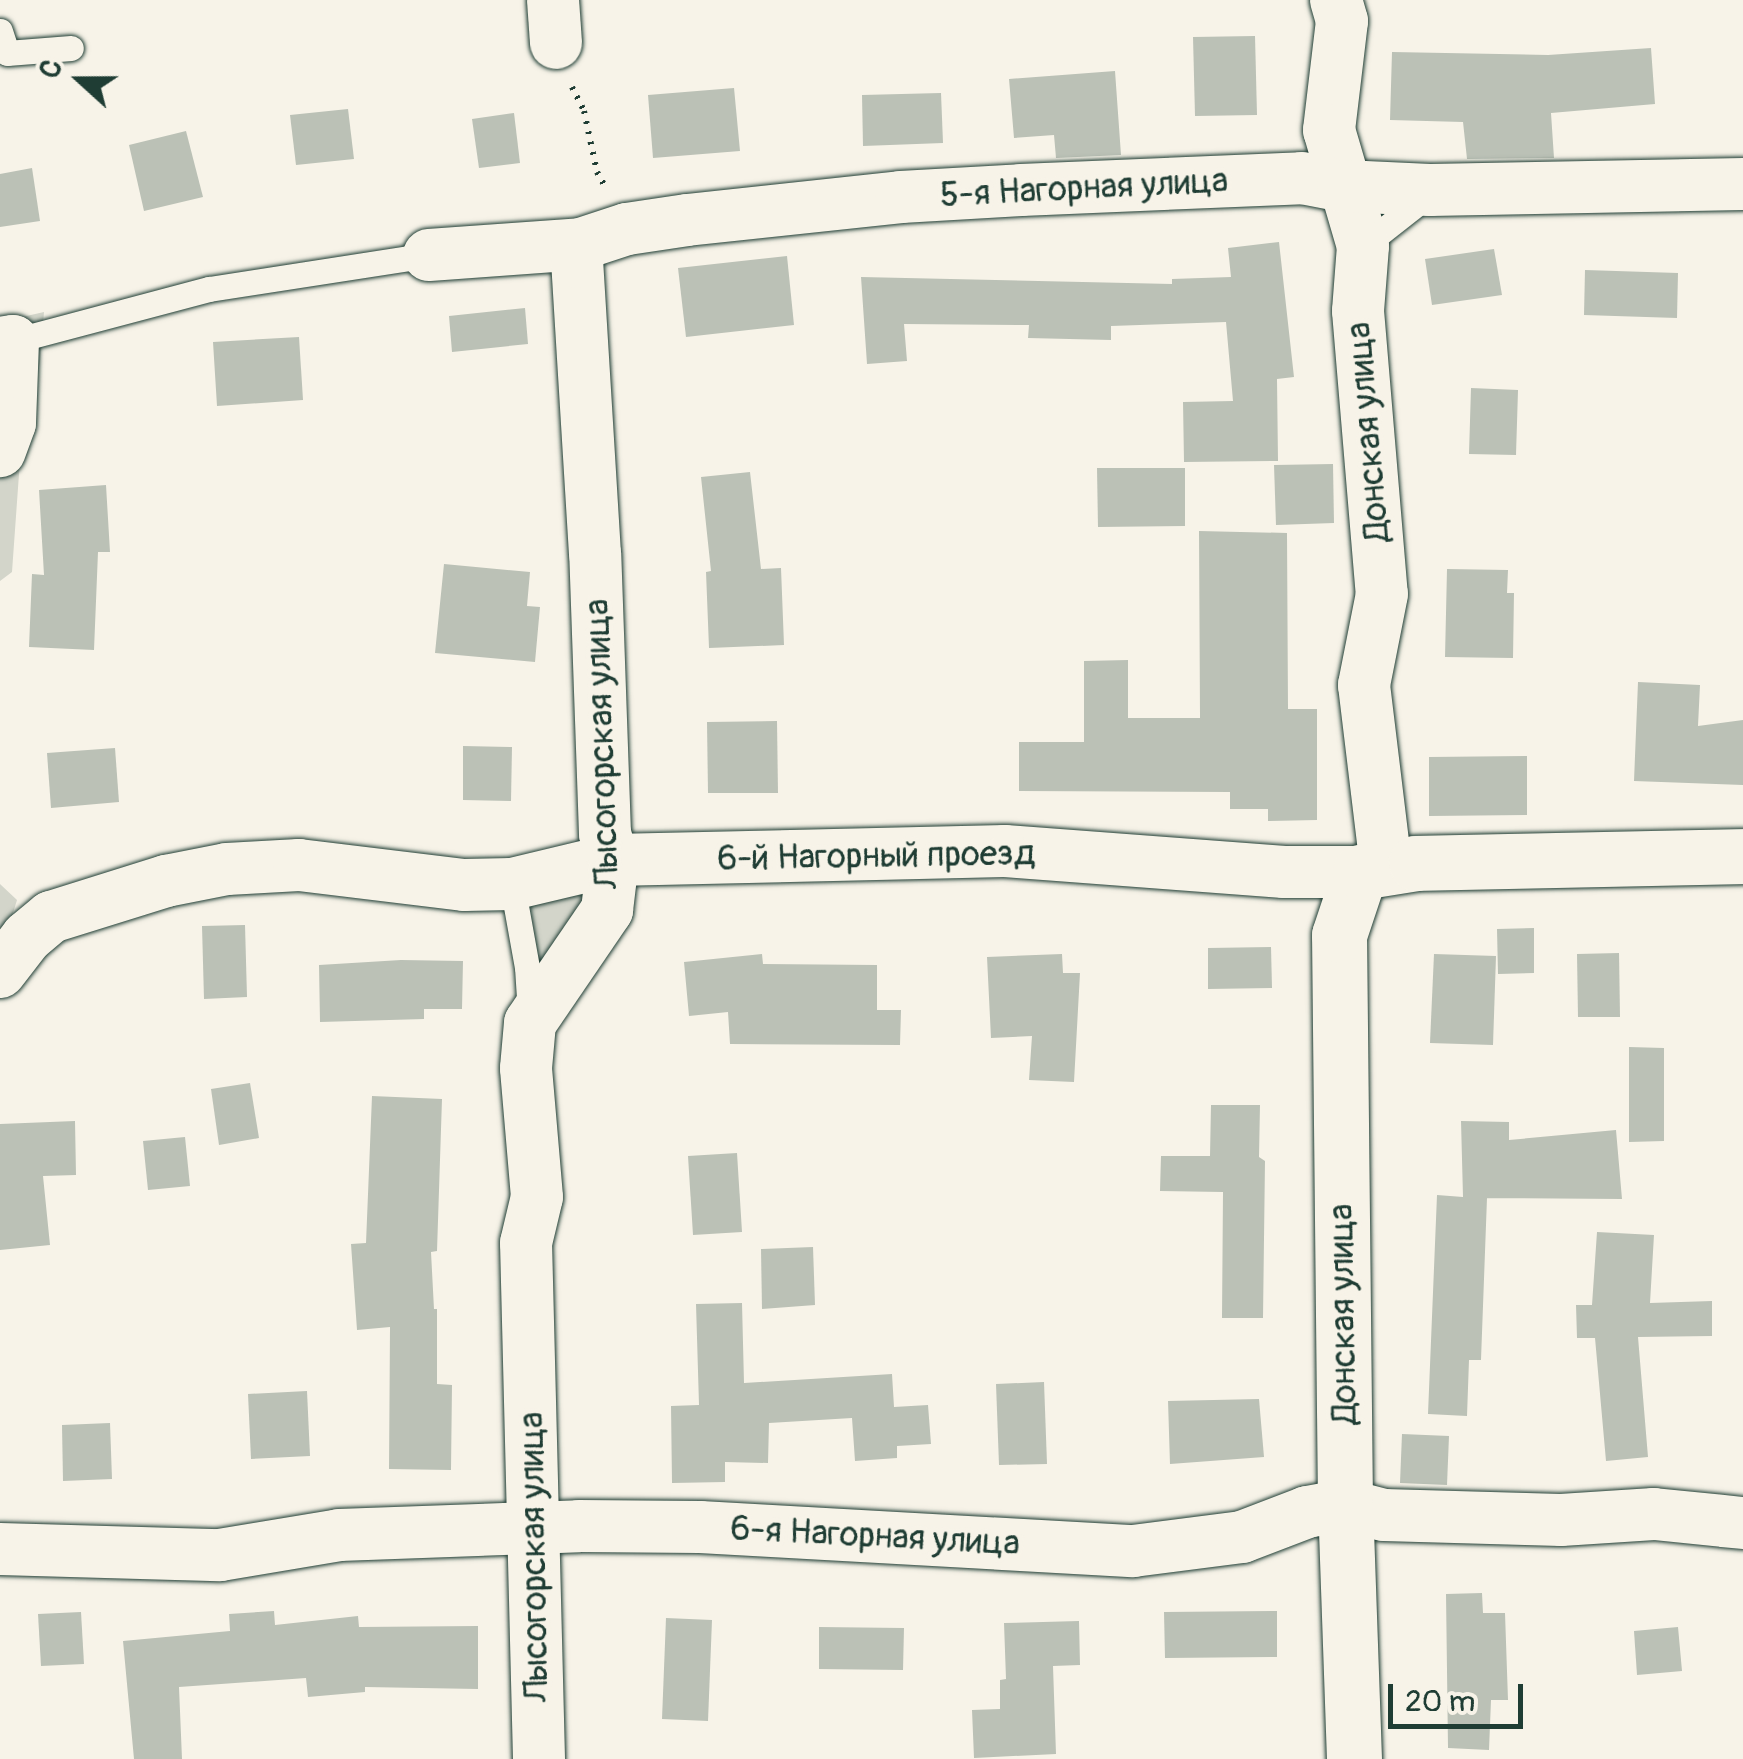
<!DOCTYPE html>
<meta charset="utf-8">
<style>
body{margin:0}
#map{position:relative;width:1743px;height:1759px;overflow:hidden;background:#f7f3e8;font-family:Pangolin,sans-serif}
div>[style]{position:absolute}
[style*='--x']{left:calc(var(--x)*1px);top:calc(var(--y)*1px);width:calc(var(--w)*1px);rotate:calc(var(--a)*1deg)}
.green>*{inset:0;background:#d3d5ca}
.building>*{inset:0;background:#bbc1b6}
.path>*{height:6px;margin-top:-3px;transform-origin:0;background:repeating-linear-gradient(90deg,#1f3d34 0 2.5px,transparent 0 10.5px)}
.roads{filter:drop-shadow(0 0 2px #1f3d34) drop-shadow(0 0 2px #1f3d34)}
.service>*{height:25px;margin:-12.5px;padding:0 12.5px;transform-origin:12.5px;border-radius:12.5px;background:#f7f3e8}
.minor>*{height:52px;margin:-26px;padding:0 26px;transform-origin:26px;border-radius:26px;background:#f7f3e8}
.tertiary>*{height:55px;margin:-27.5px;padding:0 27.5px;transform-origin:27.5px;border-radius:27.5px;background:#f7f3e8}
span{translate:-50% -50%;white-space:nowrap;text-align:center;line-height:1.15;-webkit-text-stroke:9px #f7f3e8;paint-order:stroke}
.street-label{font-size:35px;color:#1f3d34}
.north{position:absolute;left:30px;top:30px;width:100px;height:100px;-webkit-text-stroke:8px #f7f3e8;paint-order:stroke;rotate:291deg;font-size:28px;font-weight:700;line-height:40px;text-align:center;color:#1f3d34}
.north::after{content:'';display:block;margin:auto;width:35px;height:45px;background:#1f3d34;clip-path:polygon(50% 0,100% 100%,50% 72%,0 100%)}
.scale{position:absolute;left:1388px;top:1684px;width:135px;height:45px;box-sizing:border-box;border:5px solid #1f3d34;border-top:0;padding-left:12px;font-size:30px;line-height:35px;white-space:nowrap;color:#1f3d34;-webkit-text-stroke:8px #f7f3e8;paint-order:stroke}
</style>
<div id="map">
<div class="green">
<i style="clip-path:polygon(44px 312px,40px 362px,20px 460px,12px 572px,0 581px,0 322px)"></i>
<i style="clip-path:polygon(0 884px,17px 900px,0 954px)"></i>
<i style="clip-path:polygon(594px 892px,539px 982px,529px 916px,533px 899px)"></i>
</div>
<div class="building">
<i style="clip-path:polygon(1255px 36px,1257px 115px,1195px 116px,1193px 37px)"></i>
<i style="clip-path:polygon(1651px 48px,1655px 104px,1551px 113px,1554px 158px,1467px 159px,1463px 122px,1390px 120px,1392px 52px,1548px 55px)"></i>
<i style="clip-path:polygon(1115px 71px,1121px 155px,1056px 158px,1054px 135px,1014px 138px,1009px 79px)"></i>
<i style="clip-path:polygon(734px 88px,740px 151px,653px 158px,648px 95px)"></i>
<i style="clip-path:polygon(941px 93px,943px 143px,863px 146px,862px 95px)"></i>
<i style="clip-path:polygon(348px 109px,354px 159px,296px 165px,290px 115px)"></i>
<i style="clip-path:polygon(514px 113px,520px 163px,479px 168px,472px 119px)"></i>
<i style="clip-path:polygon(186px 131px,203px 197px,144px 211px,129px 145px)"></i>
<i style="clip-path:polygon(32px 168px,40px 221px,0 227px,0 174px)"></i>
<i style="clip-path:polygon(1279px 242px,1294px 377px,1277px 379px,1278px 461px,1184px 462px,1183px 402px,1233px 401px,1226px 322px,1111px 326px,1111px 340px,1028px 338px,1029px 325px,904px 324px,907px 361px,867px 364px,861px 277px,1172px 284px,1172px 279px,1231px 277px,1228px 248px)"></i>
<i style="clip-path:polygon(1494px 249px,1502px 295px,1432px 305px,1425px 259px)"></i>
<i style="clip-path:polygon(787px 256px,794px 325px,686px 337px,678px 268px)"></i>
<i style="clip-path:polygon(1585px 270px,1678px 273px,1677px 318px,1584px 315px)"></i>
<i style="clip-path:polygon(525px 308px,528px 344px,452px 352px,449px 316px)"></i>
<i style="clip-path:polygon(299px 337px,303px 400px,217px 406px,213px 342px)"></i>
<i style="clip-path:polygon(1471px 388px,1518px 390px,1516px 455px,1469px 454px)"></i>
<i style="clip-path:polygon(1333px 464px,1334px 523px,1276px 525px,1274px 465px)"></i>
<i style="clip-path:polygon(1097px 468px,1185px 468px,1185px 526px,1098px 527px)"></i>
<i style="clip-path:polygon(750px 472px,761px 569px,781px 568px,784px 645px,709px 648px,706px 572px,711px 571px,701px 477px)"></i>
<i style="clip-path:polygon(106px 485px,110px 552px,98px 552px,94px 650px,29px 647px,32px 574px,44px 575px,39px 490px)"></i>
<i style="clip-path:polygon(1199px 531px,1287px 533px,1288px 709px,1317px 709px,1317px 820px,1268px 821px,1268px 809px,1230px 809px,1230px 792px,1019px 791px,1019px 742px,1084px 742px,1084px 661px,1128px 660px,1128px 718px,1200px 718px)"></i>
<i style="clip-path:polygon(444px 564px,530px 572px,527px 606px,540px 607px,535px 662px,435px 653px)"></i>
<i style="clip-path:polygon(1447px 569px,1508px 570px,1507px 593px,1514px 593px,1513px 658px,1445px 657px)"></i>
<i style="clip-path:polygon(1638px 682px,1700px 685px,1698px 726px,1743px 720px,1743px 785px,1634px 781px)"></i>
<i style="clip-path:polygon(777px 721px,778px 793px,708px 793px,707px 722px)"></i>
<i style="clip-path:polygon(463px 746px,512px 747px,511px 801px,463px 800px)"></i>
<i style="clip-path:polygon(115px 748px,119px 802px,51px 808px,47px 753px)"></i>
<i style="clip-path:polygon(1527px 756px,1527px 815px,1429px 816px,1429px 757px)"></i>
<i style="clip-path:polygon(245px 925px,247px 997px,204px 999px,202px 926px)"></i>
<i style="clip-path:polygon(1534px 928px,1534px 973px,1498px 974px,1497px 929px)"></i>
<i style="clip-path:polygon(1271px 947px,1272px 988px,1208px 989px,1208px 948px)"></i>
<i style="clip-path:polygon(1619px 953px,1620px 1017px,1578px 1017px,1577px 954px)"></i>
<i style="clip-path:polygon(762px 954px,763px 964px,877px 965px,877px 1010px,901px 1010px,900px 1045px,730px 1044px,728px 1012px,689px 1016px,684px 962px)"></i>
<i style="clip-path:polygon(1062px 954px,1063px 973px,1080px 973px,1074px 1082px,1029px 1080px,1032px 1036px,991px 1038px,987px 957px)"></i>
<i style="clip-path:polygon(1434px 954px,1496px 956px,1493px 1045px,1430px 1043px)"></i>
<i style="clip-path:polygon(401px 960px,463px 961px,462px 1009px,424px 1009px,424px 1019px,320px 1022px,319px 965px)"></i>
<i style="clip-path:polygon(1629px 1047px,1664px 1048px,1664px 1141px,1629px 1142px)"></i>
<i style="clip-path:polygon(250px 1083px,259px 1138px,219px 1145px,211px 1089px)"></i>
<i style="clip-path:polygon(372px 1096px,442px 1099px,437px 1251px,431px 1252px,434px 1309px,437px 1309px,437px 1384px,452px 1385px,451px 1470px,389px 1469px,390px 1327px,357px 1330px,351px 1244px,366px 1243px)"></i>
<i style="clip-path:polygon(1211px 1105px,1260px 1105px,1259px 1157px,1265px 1161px,1263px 1318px,1222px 1318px,1223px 1192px,1160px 1191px,1161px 1156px,1210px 1156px)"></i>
<i style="clip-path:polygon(75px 1121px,76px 1175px,43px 1176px,50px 1245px,0 1250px,0 1124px)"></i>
<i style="clip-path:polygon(1461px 1121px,1509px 1122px,1509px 1140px,1616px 1130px,1622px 1199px,1478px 1198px,1487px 1198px,1481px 1360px,1469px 1360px,1467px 1416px,1428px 1414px,1437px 1195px,1463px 1197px)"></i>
<i style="clip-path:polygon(185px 1137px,190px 1186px,148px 1190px,143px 1141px)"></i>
<i style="clip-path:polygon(737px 1153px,742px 1232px,693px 1235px,688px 1156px)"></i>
<i style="clip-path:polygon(1597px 1232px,1654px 1235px,1650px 1303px,1712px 1301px,1712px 1336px,1638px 1337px,1648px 1457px,1606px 1461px,1595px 1338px,1577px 1338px,1576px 1305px,1592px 1305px)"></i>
<i style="clip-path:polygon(813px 1247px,815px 1305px,762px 1309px,761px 1249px)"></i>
<i style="clip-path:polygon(742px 1303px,744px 1383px,892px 1374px,894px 1407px,928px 1405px,931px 1444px,897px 1446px,897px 1458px,855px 1461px,852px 1418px,769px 1423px,768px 1463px,725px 1462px,725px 1482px,672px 1483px,671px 1406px,699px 1405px,696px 1304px)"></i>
<i style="clip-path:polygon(1044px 1382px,1047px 1464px,999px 1465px,996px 1384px)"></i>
<i style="clip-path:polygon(307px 1391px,310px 1456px,251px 1459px,248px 1394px)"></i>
<i style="clip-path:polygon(1259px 1399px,1264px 1457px,1170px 1464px,1168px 1401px)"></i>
<i style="clip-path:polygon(110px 1423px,112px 1479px,63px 1481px,62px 1425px)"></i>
<i style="clip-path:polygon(1402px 1434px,1449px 1436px,1447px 1485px,1400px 1483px)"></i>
<i style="clip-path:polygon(1482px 1593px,1483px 1613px,1505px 1613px,1508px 1700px,1491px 1700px,1489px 1750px,1448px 1748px,1446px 1594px)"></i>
<i style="clip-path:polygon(274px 1611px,275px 1625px,358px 1616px,359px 1627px,478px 1626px,478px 1689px,365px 1687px,365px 1692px,308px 1697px,306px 1678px,179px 1687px,182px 1759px,134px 1759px,123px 1641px,230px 1631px,229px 1614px)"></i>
<i style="clip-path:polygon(1277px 1611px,1277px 1657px,1165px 1658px,1164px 1612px)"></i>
<i style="clip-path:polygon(81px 1612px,84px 1664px,41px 1666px,38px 1614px)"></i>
<i style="clip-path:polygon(666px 1618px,712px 1620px,708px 1721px,662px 1719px)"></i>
<i style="clip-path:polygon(1079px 1621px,1080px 1665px,1053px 1666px,1056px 1754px,974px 1758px,972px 1710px,1000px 1709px,1000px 1680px,1006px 1679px,1004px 1623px)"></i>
<i style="clip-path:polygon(819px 1627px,904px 1628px,903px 1670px,819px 1669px)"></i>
<i style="clip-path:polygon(1678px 1627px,1682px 1671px,1637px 1675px,1634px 1631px)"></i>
</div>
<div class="path">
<i style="--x:572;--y:87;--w:27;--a:63"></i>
<i style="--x:584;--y:111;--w:62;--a:78"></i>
<i style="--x:597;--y:172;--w:18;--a:61"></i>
</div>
<div class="roads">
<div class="service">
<i style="--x:0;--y:31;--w:23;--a:72"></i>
<i style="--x:7;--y:53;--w:64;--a:-4.5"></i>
<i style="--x:1363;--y:246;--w:84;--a:-38.2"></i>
<i style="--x:13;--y:341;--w:203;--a:-14.9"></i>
<i style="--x:209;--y:289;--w:223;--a:-8.8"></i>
<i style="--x:512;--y:884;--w:84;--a:79.8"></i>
<i style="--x:527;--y:967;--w:46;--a:86.3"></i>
</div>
<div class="minor">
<i style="--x:553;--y:0;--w:43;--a:86"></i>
<i style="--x:1336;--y:0;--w:22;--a:74"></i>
<i style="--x:1342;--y:21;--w:110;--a:96.8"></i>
<i style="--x:1329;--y:130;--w:121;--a:73.7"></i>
<i style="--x:1363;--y:246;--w:65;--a:94.4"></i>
<i style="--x:1358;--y:311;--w:284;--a:85.2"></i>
<i style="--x:1382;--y:594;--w:93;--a:101.2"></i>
<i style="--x:1364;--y:685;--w:184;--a:83.1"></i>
<i style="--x:429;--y:255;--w:152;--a:-4.1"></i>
<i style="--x:581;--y:244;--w:48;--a:-18.1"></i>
<i style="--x:627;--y:229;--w:61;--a:-8.5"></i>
<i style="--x:687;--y:220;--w:215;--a:-6.1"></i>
<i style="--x:901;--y:197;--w:120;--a:-3.3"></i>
<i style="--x:1021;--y:190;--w:281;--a:-2.4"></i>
<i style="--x:1302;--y:178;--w:42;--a:11"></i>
<i style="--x:1343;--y:186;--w:87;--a:2.6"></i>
<i style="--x:1430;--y:190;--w:313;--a:-1.1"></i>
<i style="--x:0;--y:343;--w:13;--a:-9"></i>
<i style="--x:13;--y:341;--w:82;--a:92.1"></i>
<i style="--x:10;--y:423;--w:30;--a:110"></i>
<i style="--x:0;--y:972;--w:44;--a:-52.4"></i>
<i style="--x:27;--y:937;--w:31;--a:-40"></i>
<i style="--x:51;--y:917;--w:121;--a:-17.4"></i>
<i style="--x:166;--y:881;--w:62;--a:-11.1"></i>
<i style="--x:227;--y:869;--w:72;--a:-3.2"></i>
<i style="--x:299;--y:865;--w:166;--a:6.9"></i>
<i style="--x:464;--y:885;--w:48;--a:-1.2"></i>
<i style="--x:512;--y:884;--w:104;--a:-13.4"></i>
<i style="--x:613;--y:860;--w:392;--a:-1.3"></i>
<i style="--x:1005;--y:851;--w:280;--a:4.3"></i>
<i style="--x:1284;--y:872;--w:76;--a:0"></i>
<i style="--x:0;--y:1549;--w:220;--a:1.6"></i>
<i style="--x:220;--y:1555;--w:121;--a:-9.5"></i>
<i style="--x:339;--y:1535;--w:240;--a:-2.1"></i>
<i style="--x:579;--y:1526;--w:121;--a:0.5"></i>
<i style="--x:700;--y:1527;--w:434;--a:3.2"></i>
<i style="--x:1133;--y:1551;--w:110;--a:-7.3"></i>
<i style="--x:1242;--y:1537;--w:70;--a:-21"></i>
<i style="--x:1307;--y:1512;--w:39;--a:-10"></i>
<i style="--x:1345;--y:1505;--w:40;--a:14.4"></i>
<i style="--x:1384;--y:1515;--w:177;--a:1.6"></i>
<i style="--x:1561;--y:1520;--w:93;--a:-3.7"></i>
<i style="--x:1654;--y:1514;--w:89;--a:5.8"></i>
<i style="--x:539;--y:1759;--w:516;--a:-91.44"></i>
<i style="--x:526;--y:1243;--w:47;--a:-76.6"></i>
<i style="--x:537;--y:1197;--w:129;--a:-94.9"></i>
<i style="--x:526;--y:1068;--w:45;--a:-84.9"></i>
<i style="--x:530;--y:1023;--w:137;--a:-55.7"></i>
<i style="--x:607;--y:910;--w:50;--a:-83.2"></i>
<i style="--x:613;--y:860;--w:27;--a:-107"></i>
<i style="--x:605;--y:834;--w:280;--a:-92"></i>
<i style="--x:595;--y:554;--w:293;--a:-93.5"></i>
<i style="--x:577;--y:262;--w:18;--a:-77"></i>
</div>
<div class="tertiary">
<i style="--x:1354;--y:1759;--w:254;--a:-92"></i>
<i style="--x:1345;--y:1505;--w:570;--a:-90.6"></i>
<i style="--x:1339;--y:935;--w:66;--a:-71.6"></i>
<i style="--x:1360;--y:872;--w:57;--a:-9.1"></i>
<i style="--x:1416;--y:863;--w:327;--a:-1.2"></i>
</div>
</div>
<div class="street-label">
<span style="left:1084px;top:188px;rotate:-3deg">5-я Нагорная улица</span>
<span style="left:1368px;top:432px;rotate:-95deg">Донская улица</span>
<span style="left:602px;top:744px;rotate:-92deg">Лысогорская улица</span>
<span style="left:876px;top:856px;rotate:-1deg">6-й Нагорный проезд</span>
<span style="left:1343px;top:1314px;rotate:-91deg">Донская улица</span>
<span style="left:875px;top:1536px;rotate:3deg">6-я Нагорная улица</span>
<span style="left:534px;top:1557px;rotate:-91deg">Лысогорская улица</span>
</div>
<div class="north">С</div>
<div class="scale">20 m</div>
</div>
